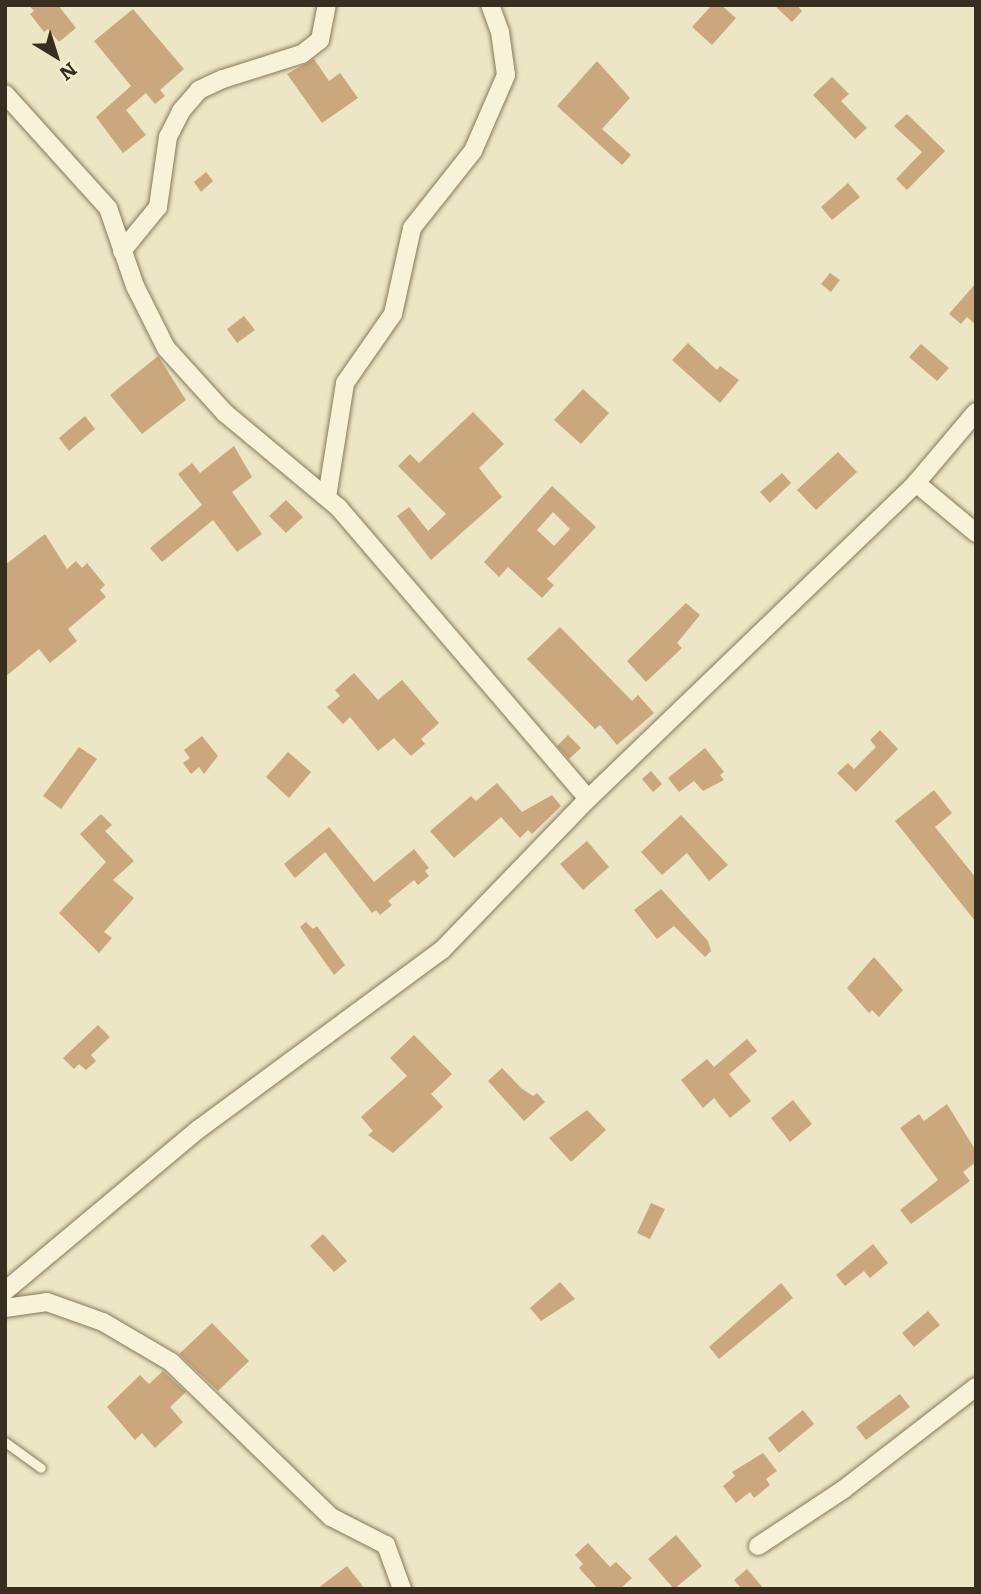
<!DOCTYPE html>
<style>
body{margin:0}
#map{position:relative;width:981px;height:1594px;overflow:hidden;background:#ede6c5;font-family:Literata,serif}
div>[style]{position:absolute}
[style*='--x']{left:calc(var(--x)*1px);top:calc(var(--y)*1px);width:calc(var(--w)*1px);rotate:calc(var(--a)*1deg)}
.building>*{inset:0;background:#caa77c}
.roads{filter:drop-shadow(0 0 2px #87795b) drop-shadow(0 0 2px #87795b)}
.lane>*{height:9px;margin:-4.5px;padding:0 4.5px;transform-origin:4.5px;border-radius:4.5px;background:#f8f3d8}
.street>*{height:18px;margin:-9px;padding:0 9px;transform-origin:9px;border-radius:9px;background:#f8f3d8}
span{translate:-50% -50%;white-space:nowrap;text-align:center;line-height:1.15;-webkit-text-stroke:5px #f4f0d4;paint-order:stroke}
.frame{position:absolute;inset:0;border:7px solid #382e1f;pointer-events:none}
.north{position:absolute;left:21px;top:21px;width:70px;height:70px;-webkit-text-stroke:5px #f4f0d4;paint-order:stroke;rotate:142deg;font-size:19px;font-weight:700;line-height:28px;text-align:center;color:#382e1f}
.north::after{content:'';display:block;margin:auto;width:24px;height:32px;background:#382e1f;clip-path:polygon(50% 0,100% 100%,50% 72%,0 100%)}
</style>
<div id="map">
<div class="building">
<i style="clip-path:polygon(29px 5px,58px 5px,76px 28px,59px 42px,48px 29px,44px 32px,30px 14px,34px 11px)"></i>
<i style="clip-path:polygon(712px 5px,721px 5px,736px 18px,712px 45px,692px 27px)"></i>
<i style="clip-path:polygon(774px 5px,797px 5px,802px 11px,792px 22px)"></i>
<i style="clip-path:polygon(133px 9px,184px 69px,160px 90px,165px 96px,155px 104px,146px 93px,126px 110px,146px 135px,123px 153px,96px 117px,131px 86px,94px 41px)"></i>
<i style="clip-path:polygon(314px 59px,329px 81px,340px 73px,358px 98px,322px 123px,287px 74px)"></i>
<i style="clip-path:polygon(597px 61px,630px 98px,602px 129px,631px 155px,622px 165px,557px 106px)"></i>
<i style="clip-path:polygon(832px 77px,849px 94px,841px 101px,867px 128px,855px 139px,813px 95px)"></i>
<i style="clip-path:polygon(907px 114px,945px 151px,907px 190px,896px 179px,922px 152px,894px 126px)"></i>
<i style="clip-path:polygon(206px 172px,213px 181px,201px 192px,194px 182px)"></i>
<i style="clip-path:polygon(848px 183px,860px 197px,832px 220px,821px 207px)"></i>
<i style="clip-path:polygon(830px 273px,840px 280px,831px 292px,821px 284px)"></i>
<i style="clip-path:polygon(976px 283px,976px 325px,967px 317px,961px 324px,949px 314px)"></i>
<i style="clip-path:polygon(244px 316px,255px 330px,237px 343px,227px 329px)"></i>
<i style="clip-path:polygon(688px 343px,717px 370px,720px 366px,739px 380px,720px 403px,672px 360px)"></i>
<i style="clip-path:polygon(921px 344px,949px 368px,937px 381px,909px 357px)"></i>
<i style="clip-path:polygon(158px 356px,186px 400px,142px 434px,110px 395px)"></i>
<i style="clip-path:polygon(583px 389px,609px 413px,581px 444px,554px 420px)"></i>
<i style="clip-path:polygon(473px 412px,504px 444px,479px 468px,502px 497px,431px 560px,397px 516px,409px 507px,428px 531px,446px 514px,398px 466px,410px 454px,419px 463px)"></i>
<i style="clip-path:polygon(85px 416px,95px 429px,69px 451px,59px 438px)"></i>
<i style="clip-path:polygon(234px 446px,252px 477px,232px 492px,262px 534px,237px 552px,213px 520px,162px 562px,150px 548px,202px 505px,178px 474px,192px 463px,200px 473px)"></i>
<i style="clip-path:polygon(838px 452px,857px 472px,816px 510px,797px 490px)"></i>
<i style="clip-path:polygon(782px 473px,791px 483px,770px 503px,760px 492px)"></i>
<i style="clip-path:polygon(evenodd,552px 486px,596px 527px,547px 579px,554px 585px,542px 598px,508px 567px,499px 577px,484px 562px,552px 486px,553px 512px,570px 529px,554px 546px,537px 530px,553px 512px)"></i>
<i style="clip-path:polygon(286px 500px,303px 517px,286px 533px,269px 516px)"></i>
<i style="clip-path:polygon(45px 534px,67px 569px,76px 561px,82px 568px,87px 563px,105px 585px,100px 590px,106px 597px,68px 629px,77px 641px,50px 663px,39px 649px,5px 677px,5px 565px)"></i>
<i style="clip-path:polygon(686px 603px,700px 615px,677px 643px,682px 648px,646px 682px,627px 661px)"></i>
<i style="clip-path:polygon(560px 627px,632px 701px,638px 695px,654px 713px,617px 745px,600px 725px,595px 729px,527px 659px)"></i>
<i style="clip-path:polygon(354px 673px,378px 700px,402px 680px,439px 723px,421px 739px,425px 744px,411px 756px,394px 738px,378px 751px,350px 717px,343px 724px,327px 707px,340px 696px,335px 690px)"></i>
<i style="clip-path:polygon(880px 730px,898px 749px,856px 792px,837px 773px,848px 763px,854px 769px,876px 747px,870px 740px)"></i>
<i style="clip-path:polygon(568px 735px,581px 748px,569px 759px,557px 746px)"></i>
<i style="clip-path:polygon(202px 736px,218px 756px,204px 774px,199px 767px,191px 774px,183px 763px,190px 758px,184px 750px)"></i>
<i style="clip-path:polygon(79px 747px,97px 759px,61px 809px,43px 796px)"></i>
<i style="clip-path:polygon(705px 748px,724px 772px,720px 775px,724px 780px,703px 791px,694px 781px,679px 792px,668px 778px)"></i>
<i style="clip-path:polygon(288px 752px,311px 772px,289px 798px,266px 777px)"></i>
<i style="clip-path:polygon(651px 771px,662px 784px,653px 792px,642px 779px)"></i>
<i style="clip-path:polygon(497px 783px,522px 812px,552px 795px,561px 806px,532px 834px,528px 830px,520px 838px,501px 817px,454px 858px,430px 831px,471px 796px,476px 801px)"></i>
<i style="clip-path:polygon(934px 790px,952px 813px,935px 827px,976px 878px,976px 922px,895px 821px)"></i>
<i style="clip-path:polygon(101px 814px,112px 825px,105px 831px,134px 861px,113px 880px,134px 898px,104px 932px,112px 938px,99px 953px,59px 913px,106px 862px,80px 834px)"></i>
<i style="clip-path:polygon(681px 815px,728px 865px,709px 881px,687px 853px,662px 875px,641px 852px)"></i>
<i style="clip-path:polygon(329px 827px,374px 882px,414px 849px,429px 868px,425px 871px,429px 876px,418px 885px,414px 880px,388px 901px,392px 905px,380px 915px,376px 910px,372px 913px,325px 852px,295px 878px,284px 864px)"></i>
<i style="clip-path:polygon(587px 841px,609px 867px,583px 890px,560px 864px)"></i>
<i style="clip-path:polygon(661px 889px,708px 941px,711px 951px,705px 957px,674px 926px,657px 939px,634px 910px)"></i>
<i style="clip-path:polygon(306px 922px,313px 929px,317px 926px,345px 965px,334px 975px,300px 927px)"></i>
<i style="clip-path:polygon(874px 957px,903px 990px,879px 1017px,872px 1010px,869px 1013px,847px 988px)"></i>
<i style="clip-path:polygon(98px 1025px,110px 1037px,91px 1055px,96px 1061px,86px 1070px,79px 1064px,74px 1069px,63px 1058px)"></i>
<i style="clip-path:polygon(414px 1035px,452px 1074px,431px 1094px,443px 1107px,393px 1153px,368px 1135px,373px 1131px,361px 1117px,407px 1076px,390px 1058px)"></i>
<i style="clip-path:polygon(747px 1039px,757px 1051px,729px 1074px,751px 1101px,730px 1118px,714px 1098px,703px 1108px,681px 1080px,707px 1059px,714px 1067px)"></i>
<i style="clip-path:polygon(502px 1068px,521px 1088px,533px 1096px,537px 1093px,545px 1102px,524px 1121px,488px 1081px)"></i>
<i style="clip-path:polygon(793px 1100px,812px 1124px,790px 1142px,771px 1118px)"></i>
<i style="clip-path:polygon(947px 1104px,976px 1151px,976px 1162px,963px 1172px,970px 1181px,911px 1224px,900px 1210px,938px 1180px,900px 1128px,919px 1114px,924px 1121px)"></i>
<i style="clip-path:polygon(587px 1110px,606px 1130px,571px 1162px,549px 1138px)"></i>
<i style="clip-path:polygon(651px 1203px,665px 1209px,650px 1239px,637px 1233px)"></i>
<i style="clip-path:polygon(323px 1234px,347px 1261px,334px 1272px,310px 1246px)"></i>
<i style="clip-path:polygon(873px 1244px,888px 1263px,870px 1278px,864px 1271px,845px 1286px,836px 1275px)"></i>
<i style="clip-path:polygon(560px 1282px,575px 1299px,541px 1321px,530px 1308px)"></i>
<i style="clip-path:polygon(781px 1283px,793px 1298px,719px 1359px,709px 1347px)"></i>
<i style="clip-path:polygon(928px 1311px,940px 1325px,914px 1347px,902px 1333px)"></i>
<i style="clip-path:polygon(212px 1323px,249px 1361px,218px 1391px,179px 1354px)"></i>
<i style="clip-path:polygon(163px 1371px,186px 1392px,170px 1407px,183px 1422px,155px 1448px,142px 1433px,135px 1440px,107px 1407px,140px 1375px,149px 1384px)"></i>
<i style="clip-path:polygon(900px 1394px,910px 1407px,866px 1440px,856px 1427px)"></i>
<i style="clip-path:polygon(803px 1410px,814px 1424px,779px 1453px,768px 1438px)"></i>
<i style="clip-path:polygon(763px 1453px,777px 1471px,766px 1479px,770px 1485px,754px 1498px,750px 1492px,736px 1503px,723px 1486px,735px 1476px,732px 1472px)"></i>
<i style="clip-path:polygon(676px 1535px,702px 1566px,674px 1589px,648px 1559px)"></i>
<i style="clip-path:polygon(588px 1543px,610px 1567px,616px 1562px,632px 1578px,620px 1589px,598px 1589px,579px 1568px,583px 1564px,575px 1555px)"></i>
<i style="clip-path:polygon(347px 1566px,365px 1589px,317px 1589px)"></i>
<i style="clip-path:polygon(747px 1569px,764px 1589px,742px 1589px,734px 1580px)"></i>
</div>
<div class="roads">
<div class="lane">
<i style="--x:5;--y:1442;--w:44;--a:35.8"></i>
</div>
<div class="street">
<i style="--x:5;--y:94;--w:154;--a:47.9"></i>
<i style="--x:108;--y:208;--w:83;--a:70.9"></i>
<i style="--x:135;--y:286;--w:69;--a:63.4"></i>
<i style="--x:166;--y:348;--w:88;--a:47.8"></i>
<i style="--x:225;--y:413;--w:147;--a:39.8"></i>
<i style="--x:338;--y:507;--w:384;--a:49.4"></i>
<i style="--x:122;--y:251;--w:57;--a:-50.7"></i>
<i style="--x:158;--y:207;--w:71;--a:-81.9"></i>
<i style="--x:168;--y:137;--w:29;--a:-63"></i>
<i style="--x:181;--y:111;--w:28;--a:-49"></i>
<i style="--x:199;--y:90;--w:26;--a:-25"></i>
<i style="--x:223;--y:79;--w:83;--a:-17.6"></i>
<i style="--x:302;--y:54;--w:23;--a:-38"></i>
<i style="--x:320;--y:40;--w:36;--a:-79"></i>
<i style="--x:916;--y:483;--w:78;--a:39.8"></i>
<i style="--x:327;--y:497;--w:115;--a:-81"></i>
<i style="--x:345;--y:383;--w:84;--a:-55.2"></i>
<i style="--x:393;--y:314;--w:88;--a:-77.5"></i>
<i style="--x:412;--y:228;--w:98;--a:-51.6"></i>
<i style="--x:473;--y:151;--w:83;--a:-66.5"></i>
<i style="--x:506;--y:75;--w:43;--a:-97.9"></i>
<i style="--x:500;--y:32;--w:29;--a:-110"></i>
<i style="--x:5;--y:1291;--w:253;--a:-39.9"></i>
<i style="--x:199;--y:1129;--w:302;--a:-36.4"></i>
<i style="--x:442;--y:950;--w:210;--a:-46"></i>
<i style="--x:588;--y:799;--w:455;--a:-43.9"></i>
<i style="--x:916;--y:483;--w:93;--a:-49.8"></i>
<i style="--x:5;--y:1308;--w:42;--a:-8.1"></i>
<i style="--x:47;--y:1302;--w:59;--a:19.7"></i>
<i style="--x:103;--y:1322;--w:79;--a:30.5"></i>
<i style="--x:171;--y:1362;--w:223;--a:44.1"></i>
<i style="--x:331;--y:1517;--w:62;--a:27"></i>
<i style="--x:386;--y:1545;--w:47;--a:70"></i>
<i style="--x:758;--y:1546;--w:103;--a:-33.5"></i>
<i style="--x:844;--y:1489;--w:167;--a:-37.7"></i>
</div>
</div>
<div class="frame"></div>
<div class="north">N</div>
</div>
